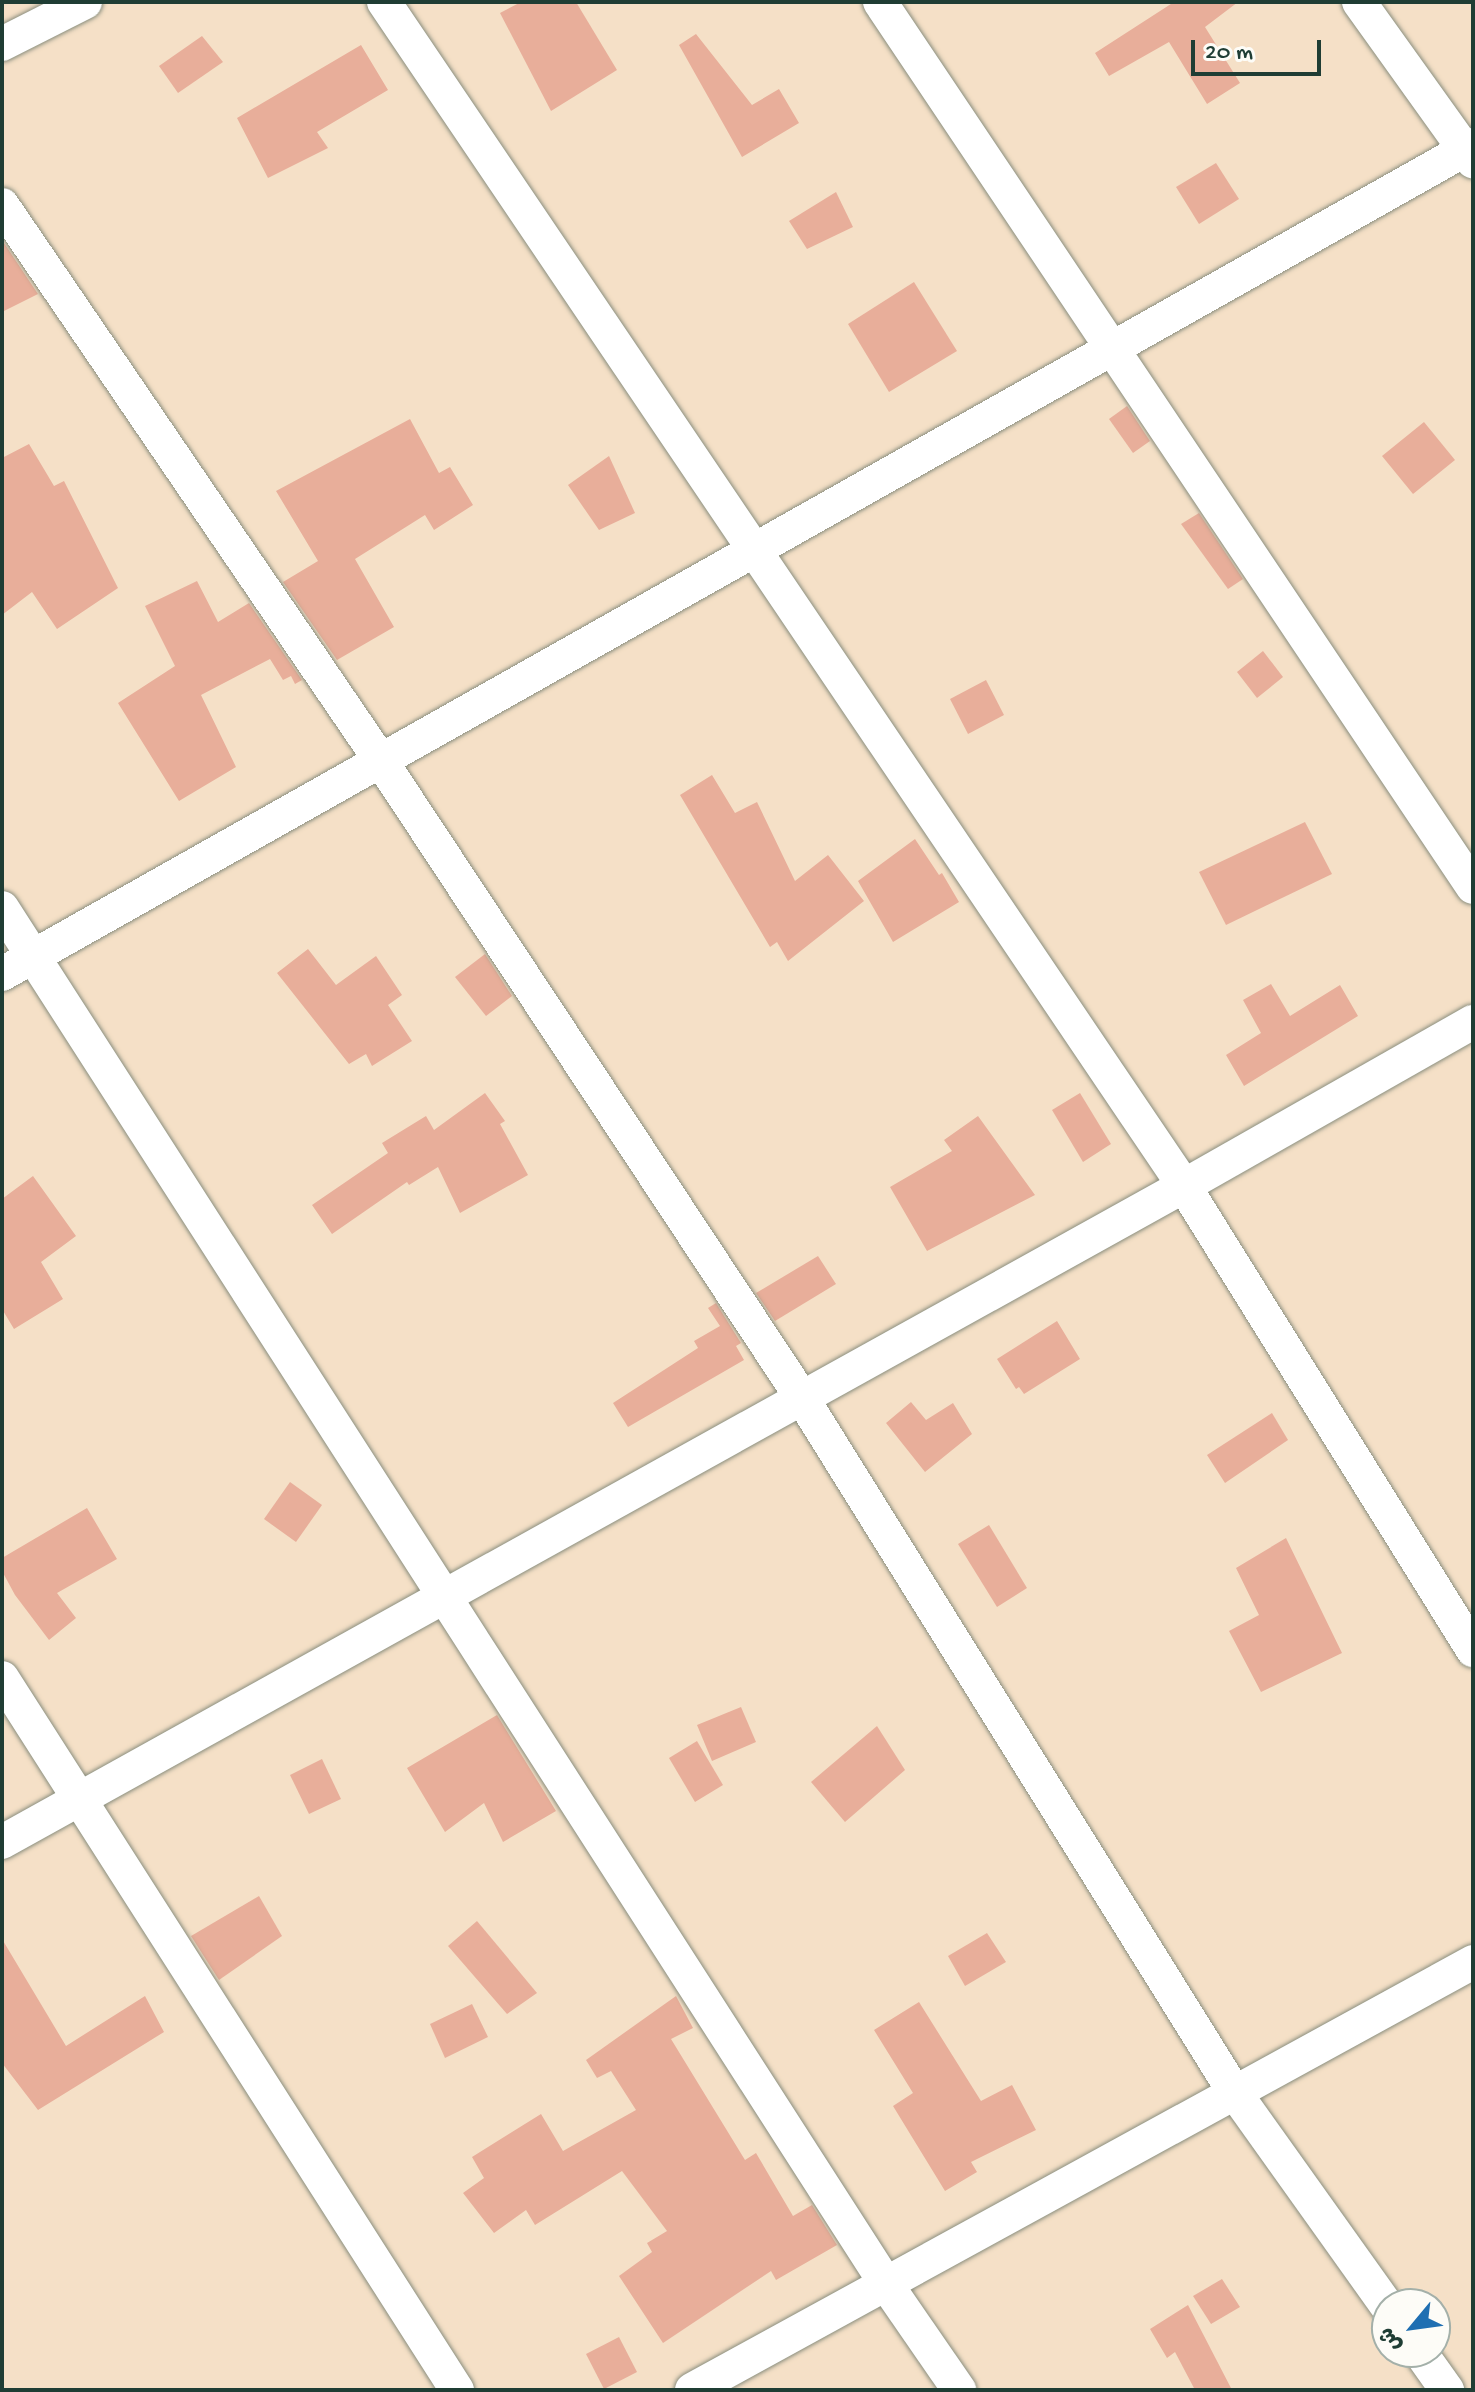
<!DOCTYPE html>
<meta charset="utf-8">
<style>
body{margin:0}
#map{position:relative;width:1475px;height:2392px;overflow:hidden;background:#f5e0c7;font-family:"Gochi Hand","Playpen Sans Arabic",sans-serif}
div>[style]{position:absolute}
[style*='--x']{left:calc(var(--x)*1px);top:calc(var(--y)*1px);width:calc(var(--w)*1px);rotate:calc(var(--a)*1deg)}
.building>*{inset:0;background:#e8ae9a}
.roads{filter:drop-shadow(0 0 2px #8a8e7e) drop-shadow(0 0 2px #8a8e7e)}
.minor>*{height:34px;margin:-17px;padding:0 17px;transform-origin:17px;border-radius:17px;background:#fff}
span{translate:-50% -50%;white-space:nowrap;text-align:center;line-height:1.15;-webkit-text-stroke:8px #fdfcf7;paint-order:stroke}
.frame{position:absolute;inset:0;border:4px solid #1f3d34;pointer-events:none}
.north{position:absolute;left:1371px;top:2288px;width:80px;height:80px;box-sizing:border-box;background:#fdfcf7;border:2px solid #a4b0a9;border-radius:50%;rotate:241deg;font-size:22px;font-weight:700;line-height:32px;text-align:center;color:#1f3d34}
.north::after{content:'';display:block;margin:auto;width:28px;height:36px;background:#1f6fb2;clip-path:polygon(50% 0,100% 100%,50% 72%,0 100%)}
.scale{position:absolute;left:1191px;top:40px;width:130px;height:36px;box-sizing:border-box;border:4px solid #1f3d34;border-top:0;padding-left:10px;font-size:24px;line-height:28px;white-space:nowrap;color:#1f3d34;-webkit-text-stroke:6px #fdfcf7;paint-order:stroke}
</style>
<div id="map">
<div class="building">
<i style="clip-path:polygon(521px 2px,576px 2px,617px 70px,551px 111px,500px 13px)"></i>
<i style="clip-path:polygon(1174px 2px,1238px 2px,1205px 27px,1240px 83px,1207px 104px,1169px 42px,1109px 76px,1095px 53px)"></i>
<i style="clip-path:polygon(696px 34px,752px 105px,779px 89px,799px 123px,742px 157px,679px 45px)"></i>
<i style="clip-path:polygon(202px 36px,223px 62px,178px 93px,159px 66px)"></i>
<i style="clip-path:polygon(361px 45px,388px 90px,317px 132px,328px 148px,268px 178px,237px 118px)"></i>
<i style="clip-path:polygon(1216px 163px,1239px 199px,1199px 224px,1176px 187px)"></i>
<i style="clip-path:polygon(836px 192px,853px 227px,807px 249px,789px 221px)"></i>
<i style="clip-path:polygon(2px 240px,38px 294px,2px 312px)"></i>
<i style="clip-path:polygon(914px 282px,957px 351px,889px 392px,848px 324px)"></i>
<i style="clip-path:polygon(1127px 406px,1150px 441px,1133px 453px,1109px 419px)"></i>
<i style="clip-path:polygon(410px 419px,439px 473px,450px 467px,473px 505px,434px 530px,425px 515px,355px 559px,394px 627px,337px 660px,283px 582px,318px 561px,276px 491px)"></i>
<i style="clip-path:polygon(1424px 422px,1455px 460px,1413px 494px,1382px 456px)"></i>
<i style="clip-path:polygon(29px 444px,54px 486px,64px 481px,118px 588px,57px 629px,32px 592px,2px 615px,2px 458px)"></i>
<i style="clip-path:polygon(609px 456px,635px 513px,599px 530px,568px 485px)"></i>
<i style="clip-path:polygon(1199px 513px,1243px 579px,1228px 589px,1181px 524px)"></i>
<i style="clip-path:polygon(197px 581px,218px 622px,249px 603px,302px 680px,295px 684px,291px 676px,283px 680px,270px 659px,201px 695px,236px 767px,179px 801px,118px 703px,175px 666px,145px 606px)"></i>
<i style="clip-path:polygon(1263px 651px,1283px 677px,1257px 698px,1237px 672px)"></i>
<i style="clip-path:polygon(986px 680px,1004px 715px,968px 734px,950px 699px)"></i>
<i style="clip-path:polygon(712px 775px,735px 813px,757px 802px,795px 881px,828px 855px,864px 901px,788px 961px,777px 942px,770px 947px,680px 795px)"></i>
<i style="clip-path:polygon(1305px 822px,1332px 874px,1226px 925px,1199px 872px)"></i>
<i style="clip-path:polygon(915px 839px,939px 875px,942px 873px,959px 902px,893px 942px,858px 881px)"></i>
<i style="clip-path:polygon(308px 949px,336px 985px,376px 956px,402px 995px,388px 1005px,412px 1041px,372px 1066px,366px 1054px,349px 1064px,277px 973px)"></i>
<i style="clip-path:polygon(485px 954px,512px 996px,486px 1016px,455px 977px)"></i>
<i style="clip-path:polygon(1271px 984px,1290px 1016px,1340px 985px,1358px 1016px,1244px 1086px,1226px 1055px,1261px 1033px,1243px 1000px)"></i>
<i style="clip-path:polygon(485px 1093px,505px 1121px,500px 1124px,528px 1175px,460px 1213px,438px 1167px,409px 1185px,407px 1182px,332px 1234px,312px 1205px,388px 1153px,382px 1143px,426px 1116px,434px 1130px)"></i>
<i style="clip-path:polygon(1080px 1093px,1111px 1144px,1083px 1162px,1052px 1110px)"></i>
<i style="clip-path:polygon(978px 1116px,1035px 1195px,927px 1251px,890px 1187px,952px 1151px,944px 1140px)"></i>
<i style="clip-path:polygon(33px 1176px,76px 1236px,41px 1262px,63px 1299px,14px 1329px,2px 1309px,2px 1199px)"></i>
<i style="clip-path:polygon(818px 1256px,836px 1284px,775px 1321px,756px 1293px)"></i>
<i style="clip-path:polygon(716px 1303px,741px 1343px,736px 1346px,744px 1360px,628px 1427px,613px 1403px,698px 1348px,694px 1341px,720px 1326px,708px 1308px)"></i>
<i style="clip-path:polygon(1057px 1321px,1080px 1359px,1024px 1394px,1019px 1387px,1016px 1389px,997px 1359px)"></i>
<i style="clip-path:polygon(911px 1402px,926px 1420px,953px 1403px,972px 1434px,925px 1472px,886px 1423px)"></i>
<i style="clip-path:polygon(1272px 1413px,1288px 1440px,1225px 1483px,1207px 1455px)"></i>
<i style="clip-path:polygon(290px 1482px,322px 1505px,296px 1542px,264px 1519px)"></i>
<i style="clip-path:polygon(87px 1508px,117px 1559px,57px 1593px,76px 1618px,49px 1640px,15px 1595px,2px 1571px,2px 1558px)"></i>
<i style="clip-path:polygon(989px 1525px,1027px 1588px,997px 1607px,958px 1544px)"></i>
<i style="clip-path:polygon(1286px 1538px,1342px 1653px,1261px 1692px,1229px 1631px,1259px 1615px,1236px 1568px)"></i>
<i style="clip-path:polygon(741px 1707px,756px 1742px,712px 1761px,697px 1725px)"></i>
<i style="clip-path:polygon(497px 1715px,556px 1811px,503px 1842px,484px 1803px,445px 1832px,407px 1768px)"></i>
<i style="clip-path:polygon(877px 1726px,905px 1770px,845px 1822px,811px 1782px)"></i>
<i style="clip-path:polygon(697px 1741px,723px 1785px,695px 1802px,669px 1758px)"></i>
<i style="clip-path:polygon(322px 1759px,341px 1799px,309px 1814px,290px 1775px)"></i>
<i style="clip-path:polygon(259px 1896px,282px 1936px,219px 1980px,191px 1936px)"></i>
<i style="clip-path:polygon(477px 1921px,537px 1993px,507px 2014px,448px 1946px)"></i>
<i style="clip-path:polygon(987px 1933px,1006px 1962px,965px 1986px,948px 1956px)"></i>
<i style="clip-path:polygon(2px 1939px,66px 2046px,145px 1996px,164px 2032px,38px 2110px,2px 2063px)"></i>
<i style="clip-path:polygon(676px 1996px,693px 2028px,671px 2039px,745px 2160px,756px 2153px,793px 2216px,812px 2205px,837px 2245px,776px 2280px,771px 2271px,663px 2343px,619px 2276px,652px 2252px,647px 2243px,667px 2231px,622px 2171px,535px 2225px,526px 2210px,494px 2233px,463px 2193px,484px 2178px,472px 2157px,541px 2114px,563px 2151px,636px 2110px,611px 2071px,597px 2078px,586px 2060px)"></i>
<i style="clip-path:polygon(919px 2002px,981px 2101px,1012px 2085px,1036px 2130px,971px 2162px,977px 2172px,945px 2191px,893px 2106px,913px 2093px,874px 2030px)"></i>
<i style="clip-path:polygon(472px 2004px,488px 2037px,445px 2058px,430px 2024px)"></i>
<i style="clip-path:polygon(1222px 2279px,1240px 2307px,1211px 2324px,1193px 2296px)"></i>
<i style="clip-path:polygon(1188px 2305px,1232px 2390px,1195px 2390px,1175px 2352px,1167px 2358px,1150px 2329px)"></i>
<i style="clip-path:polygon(619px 2337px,637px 2372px,604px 2389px,586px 2354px)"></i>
</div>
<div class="roads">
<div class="minor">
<i style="--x:384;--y:2;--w:1429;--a:55.95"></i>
<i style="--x:1184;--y:1186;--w:547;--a:58.08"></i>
<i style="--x:880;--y:2;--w:1065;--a:56.18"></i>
<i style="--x:1359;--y:2;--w:196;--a:54.4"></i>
<i style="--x:2;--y:44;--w:93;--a:-26.8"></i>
<i style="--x:2;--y:205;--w:673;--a:55.72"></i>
<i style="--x:381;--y:761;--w:764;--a:56.54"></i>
<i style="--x:802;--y:1398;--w:819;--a:58.08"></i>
<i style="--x:1235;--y:2093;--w:262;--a:54.5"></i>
<i style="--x:2;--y:908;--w:1635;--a:57.28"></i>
<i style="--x:886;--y:2284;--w:129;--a:55.4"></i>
<i style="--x:2;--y:974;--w:1689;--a:-29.4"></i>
<i style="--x:2;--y:1678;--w:845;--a:57.42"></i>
<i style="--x:2;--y:1842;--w:1352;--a:-29.03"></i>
<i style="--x:1184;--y:1186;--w:332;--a:-29.6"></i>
<i style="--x:1420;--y:2352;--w:47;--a:54.6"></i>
<i style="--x:692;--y:2390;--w:891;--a:-28.72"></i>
</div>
</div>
<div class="frame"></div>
<div class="north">ش</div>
<div class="scale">20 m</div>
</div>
